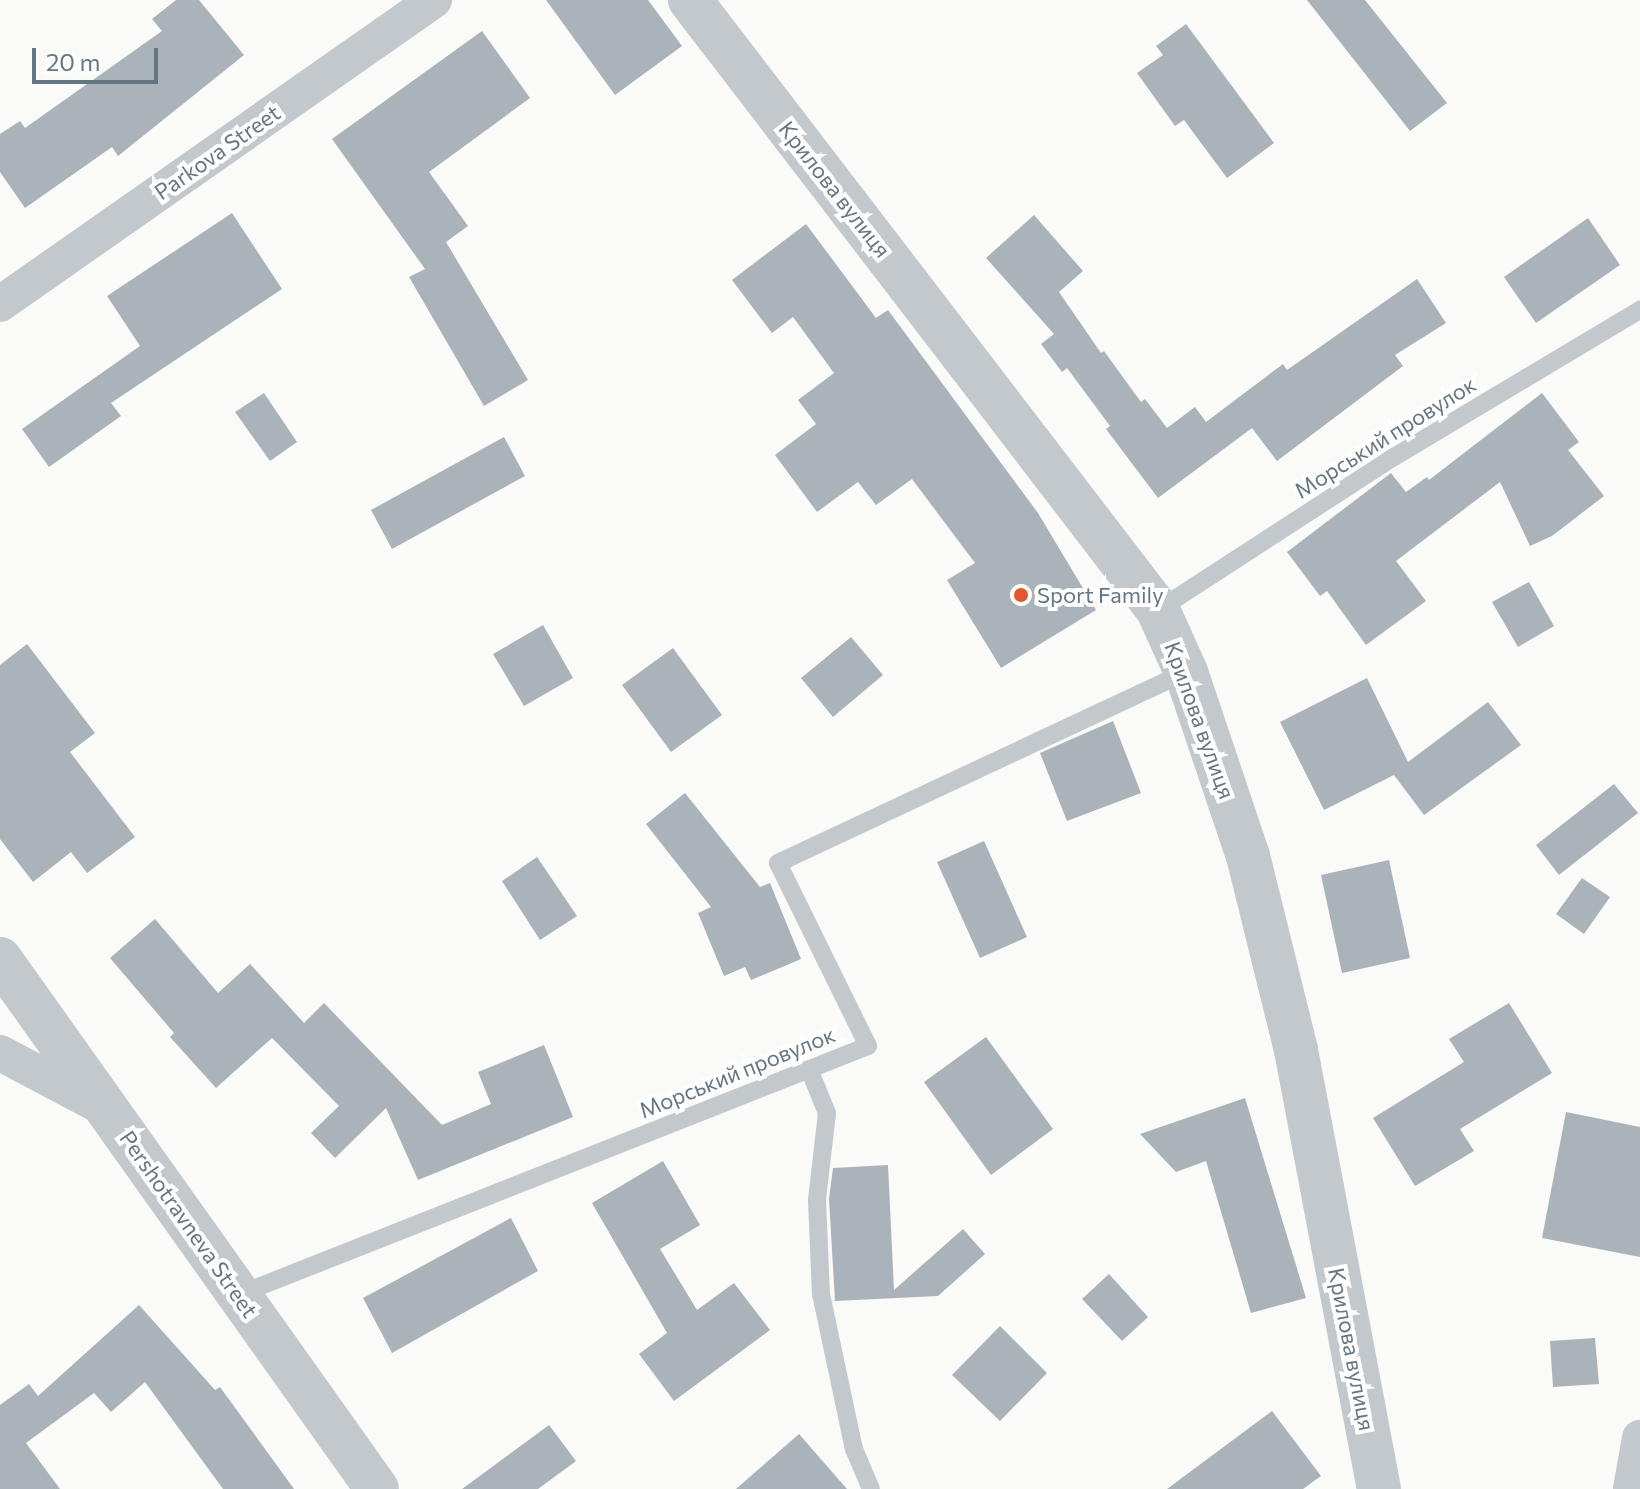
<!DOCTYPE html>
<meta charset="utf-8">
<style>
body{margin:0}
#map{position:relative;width:1640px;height:1489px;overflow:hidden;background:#fafaf8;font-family:Commissioner,sans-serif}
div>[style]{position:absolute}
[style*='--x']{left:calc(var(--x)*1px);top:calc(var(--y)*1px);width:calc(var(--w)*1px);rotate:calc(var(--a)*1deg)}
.building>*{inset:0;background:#aab3b9}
.service>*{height:18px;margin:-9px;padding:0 9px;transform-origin:9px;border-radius:9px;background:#c3c8cc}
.minor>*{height:36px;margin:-18px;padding:0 18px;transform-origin:18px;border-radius:18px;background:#c3c8cc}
.tertiary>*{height:44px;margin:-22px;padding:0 22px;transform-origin:22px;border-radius:22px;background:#c3c8cc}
.dots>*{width:22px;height:22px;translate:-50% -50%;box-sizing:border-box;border:4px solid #fff;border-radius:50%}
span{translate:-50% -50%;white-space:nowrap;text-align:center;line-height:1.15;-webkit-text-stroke:8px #fff;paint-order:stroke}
.street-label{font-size:22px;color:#657683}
.poi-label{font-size:22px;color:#657683}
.left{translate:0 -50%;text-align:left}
.scale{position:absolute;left:32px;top:48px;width:126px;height:36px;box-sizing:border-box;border:4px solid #657683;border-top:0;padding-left:10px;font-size:24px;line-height:28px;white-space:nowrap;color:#657683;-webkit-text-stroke:6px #fff;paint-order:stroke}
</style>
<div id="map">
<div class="building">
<i style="clip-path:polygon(176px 0,199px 0,244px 55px,118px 156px,112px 147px,25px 208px,0 172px,0 134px,20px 121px,25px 128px,162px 31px,152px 19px)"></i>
<i style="clip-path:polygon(546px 0,648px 0,682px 46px,615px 95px)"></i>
<i style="clip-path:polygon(1307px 0,1365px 0,1447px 103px,1410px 131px)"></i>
<i style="clip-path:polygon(1186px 24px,1274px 143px,1227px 178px,1184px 120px,1175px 126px,1137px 73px,1163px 55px,1156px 46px)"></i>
<i style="clip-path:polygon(482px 31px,530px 98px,429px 172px,468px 226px,446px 242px,528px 380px,484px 406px,409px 277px,425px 269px,332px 139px)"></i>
<i style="clip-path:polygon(232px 213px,282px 289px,111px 403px,121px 416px,49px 467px,22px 429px,140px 346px,107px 296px)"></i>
<i style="clip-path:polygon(1034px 215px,1083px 271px,1059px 292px,1101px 353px,1104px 351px,1141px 402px,1145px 399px,1167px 428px,1195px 407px,1206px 422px,1283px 364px,1287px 370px,1417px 279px,1446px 323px,1395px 355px,1403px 366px,1277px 461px,1252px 428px,1158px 498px,1106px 429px,1110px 426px,1067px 368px,1062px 372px,1041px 344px,1054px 334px,986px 258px)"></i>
<i style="clip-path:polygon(1588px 218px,1620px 265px,1536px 323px,1504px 277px)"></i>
<i style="clip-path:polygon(806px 224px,876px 318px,888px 310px,1038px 513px,1096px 610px,1001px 668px,947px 580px,975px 563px,912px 479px,876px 505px,858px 482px,817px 512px,775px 455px,816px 424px,798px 400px,834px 373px,793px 317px,772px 333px,732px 280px)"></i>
<i style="clip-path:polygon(264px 393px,297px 442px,270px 461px,235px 412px)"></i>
<i style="clip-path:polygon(1542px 393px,1579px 442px,1568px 450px,1604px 496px,1552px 536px,1530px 546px,1500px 482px,1396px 561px,1426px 601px,1366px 645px,1327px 591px,1320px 596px,1287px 552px,1391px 473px,1406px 492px,1427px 477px,1429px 480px)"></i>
<i style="clip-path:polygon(504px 437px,525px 476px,392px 549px,371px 510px)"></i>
<i style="clip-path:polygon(1529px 582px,1554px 626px,1518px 647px,1492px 602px)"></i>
<i style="clip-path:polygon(543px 625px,573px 678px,524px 706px,493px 654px)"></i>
<i style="clip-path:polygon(851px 637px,883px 675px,833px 717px,801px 678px)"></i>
<i style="clip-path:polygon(27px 644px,95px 733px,70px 752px,135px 837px,87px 873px,71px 852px,33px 882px,0 839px,0 665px)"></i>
<i style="clip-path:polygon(673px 648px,722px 715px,671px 752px,622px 685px)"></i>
<i style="clip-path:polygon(1367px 678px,1408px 762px,1488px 702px,1521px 745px,1424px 815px,1394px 775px,1324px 810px,1280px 722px)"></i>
<i style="clip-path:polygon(1113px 721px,1141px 793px,1067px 821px,1040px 753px)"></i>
<i style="clip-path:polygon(1614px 784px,1638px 813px,1559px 875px,1536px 845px)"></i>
<i style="clip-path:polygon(685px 793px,760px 887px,770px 883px,801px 959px,751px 980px,745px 967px,724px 976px,698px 913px,711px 907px,646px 824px)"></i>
<i style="clip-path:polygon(984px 841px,1027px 937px,980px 958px,937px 862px)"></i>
<i style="clip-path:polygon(537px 857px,577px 916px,540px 940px,502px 881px)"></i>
<i style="clip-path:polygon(1389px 860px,1410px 958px,1342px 973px,1321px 875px)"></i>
<i style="clip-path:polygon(1582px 878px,1610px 897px,1584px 934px,1556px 914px)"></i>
<i style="clip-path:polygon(155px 919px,218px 993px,250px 964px,304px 1023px,324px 1003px,442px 1125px,491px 1104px,478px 1072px,544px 1045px,573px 1117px,418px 1180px,386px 1108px,335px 1158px,311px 1133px,339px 1106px,272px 1038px,216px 1088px,170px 1037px,174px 1033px,110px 958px)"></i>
<i style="clip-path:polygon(1509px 1003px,1552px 1073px,1460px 1129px,1474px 1151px,1415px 1186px,1373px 1118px,1464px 1062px,1449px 1039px)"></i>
<i style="clip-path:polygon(986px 1037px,1053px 1129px,991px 1175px,924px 1082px)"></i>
<i style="clip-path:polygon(1245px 1098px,1306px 1298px,1251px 1313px,1206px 1161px,1176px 1172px,1140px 1134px)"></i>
<i style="clip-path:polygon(1566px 1112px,1640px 1127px,1640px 1257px,1542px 1238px)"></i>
<i style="clip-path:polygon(663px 1161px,700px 1225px,660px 1249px,697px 1310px,734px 1283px,770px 1330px,674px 1401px,639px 1354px,667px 1333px,592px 1203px)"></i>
<i style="clip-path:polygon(888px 1165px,894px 1290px,963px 1229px,985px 1254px,938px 1296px,835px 1301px,829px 1199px,833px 1168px)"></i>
<i style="clip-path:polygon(511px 1218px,538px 1271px,392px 1353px,363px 1298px)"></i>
<i style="clip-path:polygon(1109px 1274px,1148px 1317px,1122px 1341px,1082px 1299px)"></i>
<i style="clip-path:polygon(139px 1305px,215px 1390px,220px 1387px,294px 1489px,223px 1489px,145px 1382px,111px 1412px,94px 1393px,26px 1443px,60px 1489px,0 1489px,0 1405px,29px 1384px,38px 1396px)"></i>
<i style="clip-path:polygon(1000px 1326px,1047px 1373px,1000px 1421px,952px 1375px)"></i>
<i style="clip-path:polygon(1595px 1338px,1599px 1384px,1553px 1387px,1550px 1341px)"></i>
<i style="clip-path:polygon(1272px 1411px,1321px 1476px,1303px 1489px,1167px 1489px)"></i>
<i style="clip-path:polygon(549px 1425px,576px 1461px,538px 1489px,462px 1489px)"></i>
<i style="clip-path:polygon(799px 1434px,847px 1489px,736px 1489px)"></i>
</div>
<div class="service">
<i style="--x:1158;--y:610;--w:281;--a:-33"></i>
<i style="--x:1394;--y:457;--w:287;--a:-30.9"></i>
<i style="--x:809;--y:1069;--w:48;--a:67.8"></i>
<i style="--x:827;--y:1113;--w:88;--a:96.6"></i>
<i style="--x:817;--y:1200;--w:94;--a:87.6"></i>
<i style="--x:821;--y:1294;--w:158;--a:78"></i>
<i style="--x:854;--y:1449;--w:43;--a:67"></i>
<i style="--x:238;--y:1295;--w:677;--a:-21.57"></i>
<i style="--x:868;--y:1046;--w:204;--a:-116.2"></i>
<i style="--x:778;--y:863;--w:450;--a:-25.1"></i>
</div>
<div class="minor">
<i style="--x:0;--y:304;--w:530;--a:-35.01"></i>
<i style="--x:0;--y:1053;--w:120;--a:27.8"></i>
<i style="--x:1631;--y:1489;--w:52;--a:-80"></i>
</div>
<div class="tertiary">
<i style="--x:690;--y:0;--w:769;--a:52.5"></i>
<i style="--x:1158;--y:610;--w:68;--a:65.7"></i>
<i style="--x:1186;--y:672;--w:194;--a:71.4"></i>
<i style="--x:1248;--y:856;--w:200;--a:76.1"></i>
<i style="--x:1296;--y:1050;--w:447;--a:79.3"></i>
<i style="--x:0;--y:959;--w:650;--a:54.57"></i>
</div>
<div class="dots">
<i style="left:1021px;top:595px;background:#e4572e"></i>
</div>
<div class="street-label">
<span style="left:217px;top:152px;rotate:-35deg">Parkova Street</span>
<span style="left:835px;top:189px;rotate:52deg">Крилова вулиця</span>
<span style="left:1385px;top:437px;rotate:-32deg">Морський провулок</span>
<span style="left:1200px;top:720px;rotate:70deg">Крилова вулиця</span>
<span style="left:737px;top:1072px;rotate:-22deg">Морський провулок</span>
<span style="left:189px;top:1224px;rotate:55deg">Pershotravneva Street</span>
<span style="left:1352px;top:1349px;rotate:79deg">Крилова вулиця</span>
</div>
<div class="poi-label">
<span class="left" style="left:1037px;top:595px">Sport Family</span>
</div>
<div class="scale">20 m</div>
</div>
